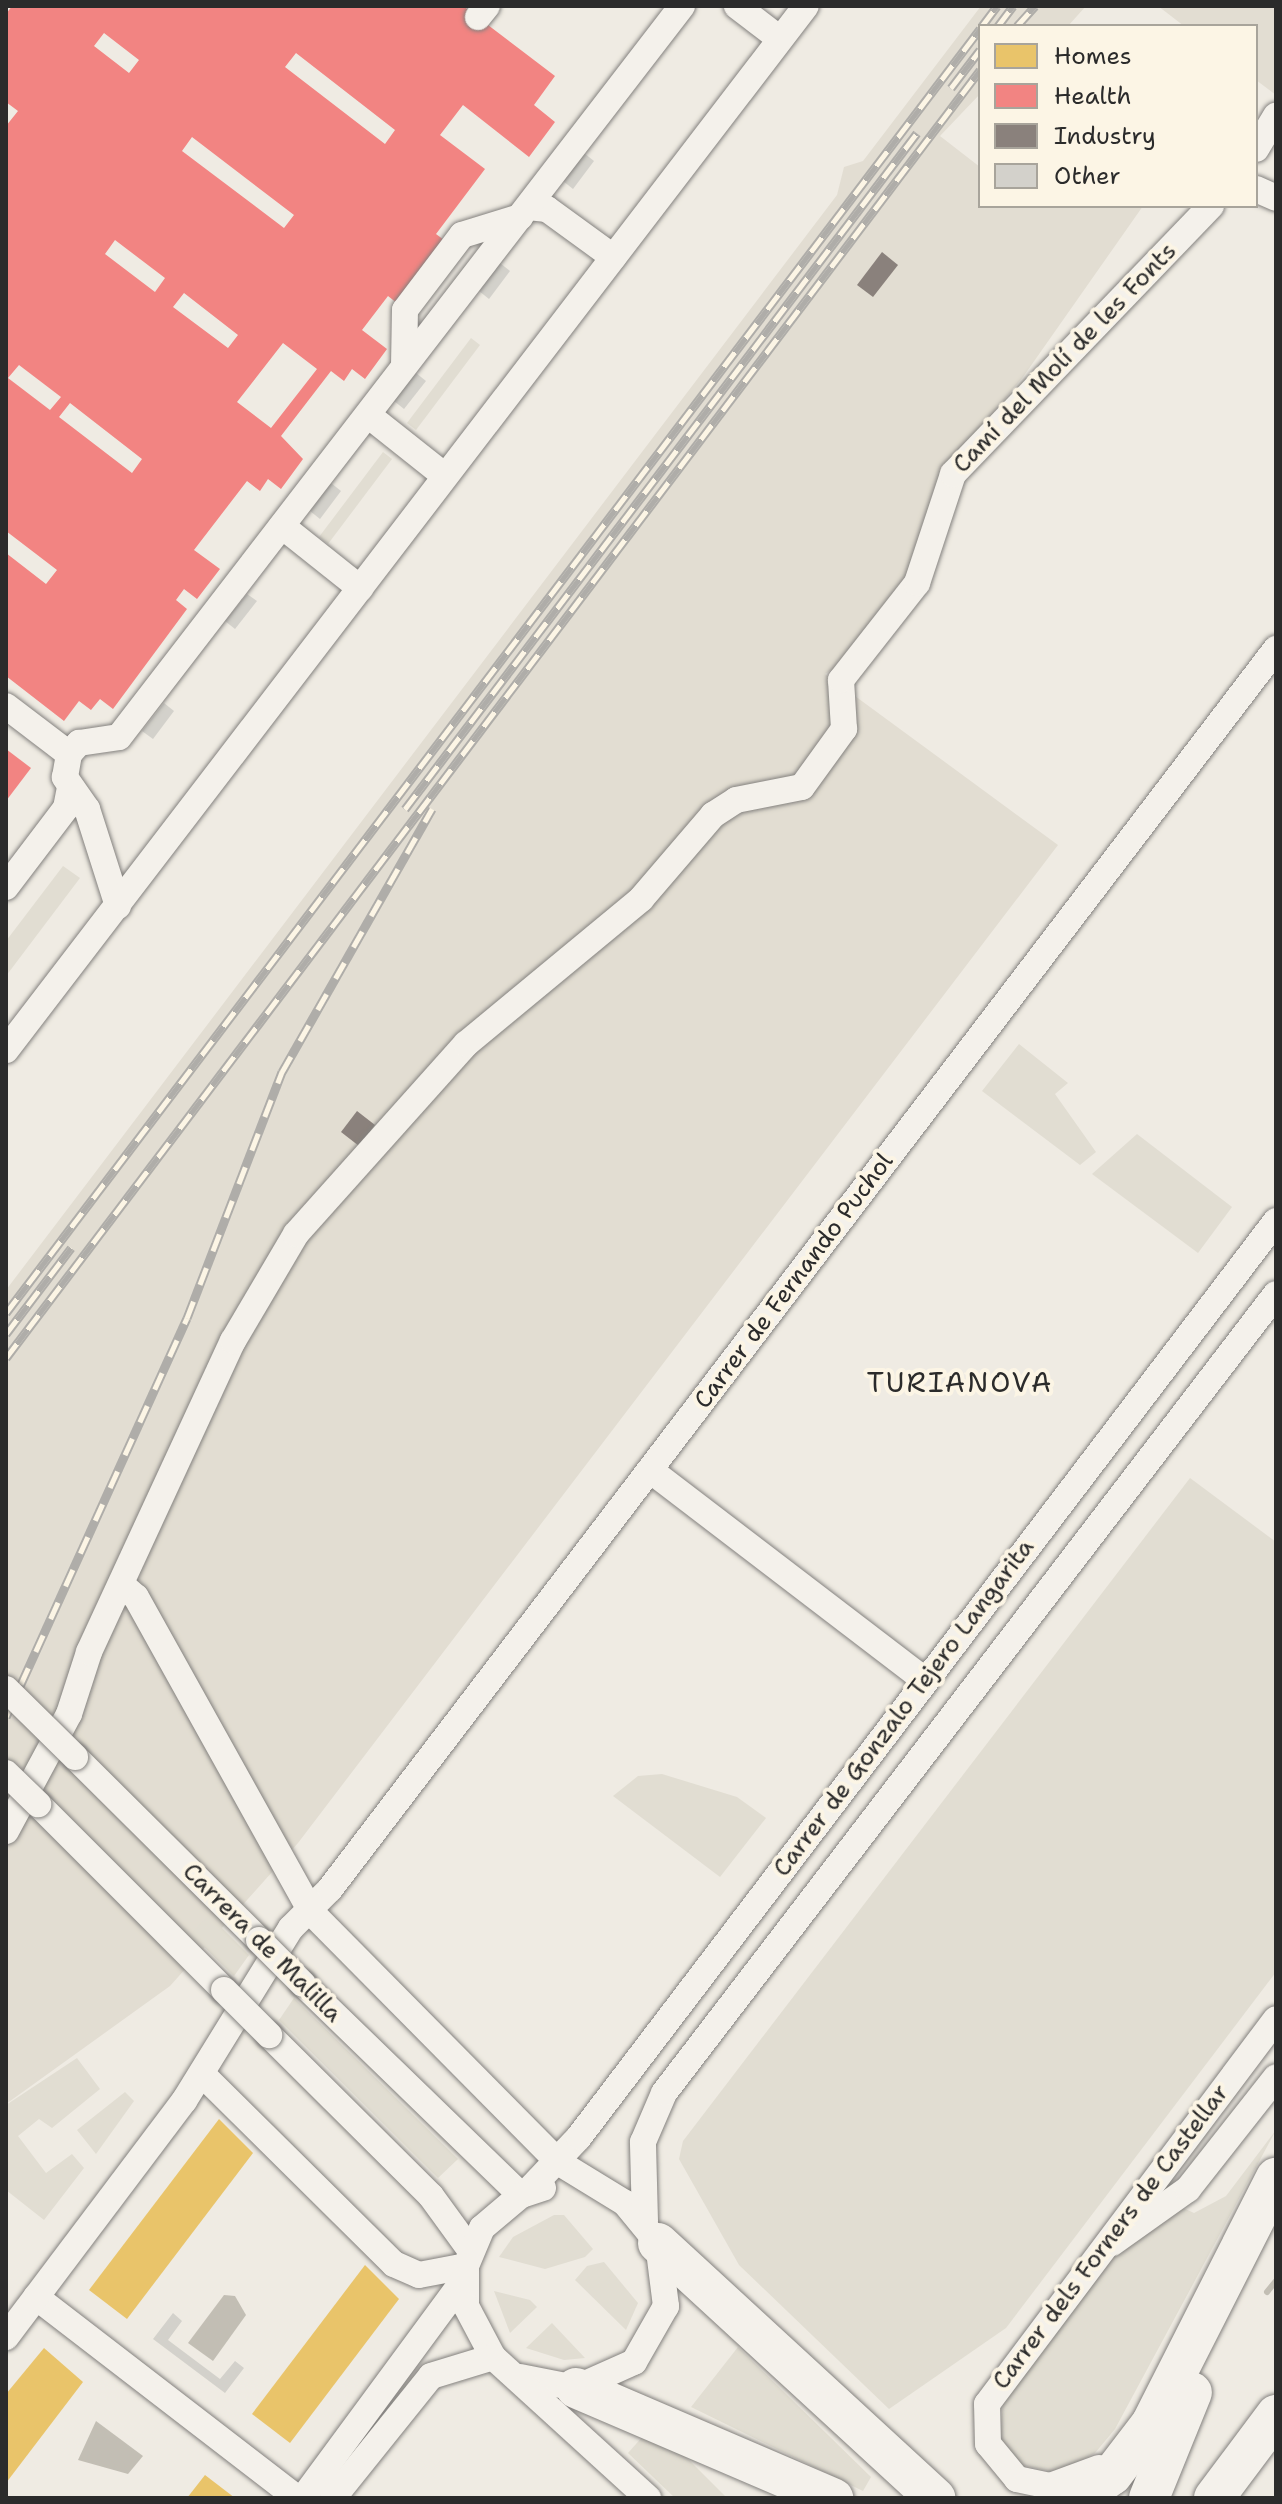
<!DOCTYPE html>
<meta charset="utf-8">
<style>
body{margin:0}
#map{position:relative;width:1282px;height:2504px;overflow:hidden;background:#efebe3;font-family:"Shantell Sans",sans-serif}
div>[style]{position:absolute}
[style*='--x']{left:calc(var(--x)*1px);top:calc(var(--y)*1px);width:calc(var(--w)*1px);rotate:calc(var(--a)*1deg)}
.built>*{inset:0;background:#e2ddd2}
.green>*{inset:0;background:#e1ddd2}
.water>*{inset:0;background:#c2beb4}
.homes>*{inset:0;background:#e9c46a}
.health>*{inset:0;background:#f28482}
.industry>*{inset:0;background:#8a817c}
.stream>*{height:6px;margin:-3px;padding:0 3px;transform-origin:3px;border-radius:3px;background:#c2beb4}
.building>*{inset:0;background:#d3d1cb}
.roads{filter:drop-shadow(0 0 2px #83817e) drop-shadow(0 0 2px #83817e)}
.minor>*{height:26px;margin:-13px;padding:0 13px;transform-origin:13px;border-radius:13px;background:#f4f1eb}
.highway>*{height:40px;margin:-20px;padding:0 20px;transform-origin:20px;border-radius:20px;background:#f4f1eb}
.rail>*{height:9px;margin-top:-4.5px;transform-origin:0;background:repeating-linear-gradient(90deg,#fcf5e5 0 18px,#afada9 0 36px);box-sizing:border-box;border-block:2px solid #afada9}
.bridges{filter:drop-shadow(0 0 2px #83817e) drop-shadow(0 0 2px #83817e)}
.minor-bridge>*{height:26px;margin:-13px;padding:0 13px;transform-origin:13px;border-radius:13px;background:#f4f1eb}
span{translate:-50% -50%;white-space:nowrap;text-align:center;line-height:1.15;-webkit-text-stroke:8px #fcf5e5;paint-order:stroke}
.street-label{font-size:24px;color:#2b2b2b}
.quarter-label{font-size:28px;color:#2b2b2b;letter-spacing:2px}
.frame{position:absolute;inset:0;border:8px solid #2b2b2b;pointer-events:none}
.legend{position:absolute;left:978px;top:24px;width:280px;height:184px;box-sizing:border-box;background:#fcf5e5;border:2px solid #a8a49b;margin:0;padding:10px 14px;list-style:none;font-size:24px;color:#2b2b2b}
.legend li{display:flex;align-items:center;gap:16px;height:40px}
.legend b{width:40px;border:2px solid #a8a49b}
</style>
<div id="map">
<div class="built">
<i style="clip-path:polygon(981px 6px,1086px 6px,1068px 26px,980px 26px,980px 94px,940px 136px,980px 167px,980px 206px,1143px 206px,1023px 377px,946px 471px,917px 563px,844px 662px,825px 674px,1058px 845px,298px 1843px,170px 1986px,6px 2104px,6px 1290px,837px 195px,844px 167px,863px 161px)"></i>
<i style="clip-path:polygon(1158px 6px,1276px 6px,1276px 95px,1256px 80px,1256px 26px,1184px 26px)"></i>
</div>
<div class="green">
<i style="clip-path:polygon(471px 338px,480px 345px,416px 430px,407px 423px)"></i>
<i style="clip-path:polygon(383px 452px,392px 459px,328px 544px,319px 537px)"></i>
<i style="clip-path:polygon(63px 866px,80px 878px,6px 976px,6px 941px)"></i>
<i style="clip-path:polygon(1019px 1044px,1068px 1083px,1055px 1094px,1096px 1152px,1080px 1165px,982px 1091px)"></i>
<i style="clip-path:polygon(1137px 1134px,1232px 1207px,1198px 1253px,1092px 1174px)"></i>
<i style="clip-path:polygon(1190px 1478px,1276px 1542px,1276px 1972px,1006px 2328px,889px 2409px,739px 2265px,679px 2159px,683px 2141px)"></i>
<i style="clip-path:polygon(662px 1774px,737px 1797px,766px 1818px,720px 1877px,613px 1796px,638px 1776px)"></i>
<i style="clip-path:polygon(209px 1915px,249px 1955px,234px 1976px,191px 1934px)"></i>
<i style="clip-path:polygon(294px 1998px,458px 2159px,438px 2178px,279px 2020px)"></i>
<i style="clip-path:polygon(77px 2058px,100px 2089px,52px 2128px,39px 2119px,18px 2136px,46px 2173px,72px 2154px,84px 2168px,44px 2220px,6px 2190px,6px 2105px)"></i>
<i style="clip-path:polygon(125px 2092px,134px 2101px,96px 2154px,77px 2130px)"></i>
<i style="clip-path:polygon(1276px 2130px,1115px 2429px,1095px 2453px,1059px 2473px,1016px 2464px,1000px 2445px,1003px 2400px,1106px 2259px,1181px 2207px,1194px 2213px,1226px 2196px)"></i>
<i style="clip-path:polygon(554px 2215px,564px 2215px,593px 2249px,585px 2257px,545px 2269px,499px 2257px,513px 2237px)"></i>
<i style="clip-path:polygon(604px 2262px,638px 2303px,626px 2330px,575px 2280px,587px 2266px)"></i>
<i style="clip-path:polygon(494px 2291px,530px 2300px,537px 2307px,510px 2333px)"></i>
<i style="clip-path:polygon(552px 2323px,585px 2358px,564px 2360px,526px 2348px)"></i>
<i style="clip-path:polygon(738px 2347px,871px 2477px,863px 2491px,691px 2407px)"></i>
<i style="clip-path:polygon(644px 2435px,682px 2453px,727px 2498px,675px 2498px,628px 2453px)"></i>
</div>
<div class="water">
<i style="clip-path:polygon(224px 2295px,235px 2296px,246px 2315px,213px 2361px,188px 2343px)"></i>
<i style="clip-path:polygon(96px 2421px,143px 2456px,128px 2474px,78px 2460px)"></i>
</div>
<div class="homes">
<i style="clip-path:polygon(219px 2119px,253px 2153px,127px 2319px,89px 2290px)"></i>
<i style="clip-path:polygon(365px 2265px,399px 2299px,290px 2443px,252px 2414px)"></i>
<i style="clip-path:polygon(44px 2348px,83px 2382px,6px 2483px,6px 2394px)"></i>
<i style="clip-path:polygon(205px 2475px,235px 2498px,187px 2498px)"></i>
</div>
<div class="health">
<i style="clip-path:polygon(evenodd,12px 6px,463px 6px,555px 76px,534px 105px,555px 122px,529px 157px,463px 105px,440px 135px,485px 169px,436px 234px,460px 252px,412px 315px,388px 296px,362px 330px,387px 349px,365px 379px,352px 369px,344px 381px,331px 371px,281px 436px,303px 459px,281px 489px,268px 479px,260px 491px,247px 481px,194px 550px,220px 569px,197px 599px,184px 589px,176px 600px,187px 609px,113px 709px,100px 699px,91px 710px,79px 701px,64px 721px,6px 676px,6px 553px,46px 584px,57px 570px,6px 531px,6px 126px,18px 111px,6px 102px,6px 14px,12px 6px,104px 33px,139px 60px,129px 73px,94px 46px,104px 33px,12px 6px,296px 53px,395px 130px,385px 144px,285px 67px,296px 53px,12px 6px,192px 137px,294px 215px,284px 228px,182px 151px,192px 137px,12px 6px,115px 240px,165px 278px,155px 292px,105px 254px,115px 240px,12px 6px,184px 293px,238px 335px,228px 348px,173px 307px,184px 293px,12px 6px,283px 343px,317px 369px,271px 428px,237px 402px,283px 343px,12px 6px,19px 365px,61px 397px,50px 410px,8px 378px,19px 365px,12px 6px,70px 403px,142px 459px,132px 473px,59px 417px,70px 403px)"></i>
<i style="clip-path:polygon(6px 749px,31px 768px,6px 801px)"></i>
</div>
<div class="industry">
<i style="clip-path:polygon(882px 252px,898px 265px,873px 297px,857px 285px)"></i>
<i style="clip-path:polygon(357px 1111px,375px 1125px,359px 1146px,341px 1132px)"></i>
</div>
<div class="stream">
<i style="--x:1267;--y:2292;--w:14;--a:-51"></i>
</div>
<div class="building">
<i style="clip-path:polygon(584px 153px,594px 161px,573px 189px,563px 181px)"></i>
<i style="clip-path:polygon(500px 263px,510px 271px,489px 299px,479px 291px)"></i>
<i style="clip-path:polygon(416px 373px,426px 381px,404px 409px,394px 401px)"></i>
<i style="clip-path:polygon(331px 483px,341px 491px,320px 519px,310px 511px)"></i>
<i style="clip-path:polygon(247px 594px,257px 601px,235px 629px,225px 621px)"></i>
<i style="clip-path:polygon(164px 703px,174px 711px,153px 739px,142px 731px)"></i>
<i style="clip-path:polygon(173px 2313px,182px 2321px,168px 2340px,220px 2379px,235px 2361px,244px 2368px,225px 2393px,153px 2339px)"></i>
</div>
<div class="roads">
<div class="minor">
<i style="--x:737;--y:6;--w:54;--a:37.5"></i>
<i style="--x:478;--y:17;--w:14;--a:-51"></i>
<i style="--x:1256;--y:149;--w:39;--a:-59"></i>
<i style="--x:1256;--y:189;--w:22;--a:24"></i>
<i style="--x:528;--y:207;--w:19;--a:6"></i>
<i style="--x:547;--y:209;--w:82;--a:36"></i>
<i style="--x:404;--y:366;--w:56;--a:-89"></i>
<i style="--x:405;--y:310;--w:94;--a:-52.8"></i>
<i style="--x:462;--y:235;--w:61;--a:-17.2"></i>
<i style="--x:368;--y:415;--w:98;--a:38.4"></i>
<i style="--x:282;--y:526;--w:100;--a:38.5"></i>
<i style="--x:6;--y:706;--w:79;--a:37.3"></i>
<i style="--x:6;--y:887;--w:99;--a:-52.8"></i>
<i style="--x:66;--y:808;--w:21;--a:-79"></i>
<i style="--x:118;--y:906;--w:102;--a:-107.7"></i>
<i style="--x:87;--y:809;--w:39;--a:-125"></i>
<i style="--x:65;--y:777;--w:23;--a:-80"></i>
<i style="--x:69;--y:754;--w:15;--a:-48"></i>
<i style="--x:79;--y:743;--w:40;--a:-8.5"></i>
<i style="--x:119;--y:737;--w:923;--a:-52.4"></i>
<i style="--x:6;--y:1050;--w:1315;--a:-52.54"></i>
<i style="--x:650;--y:1470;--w:346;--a:37.4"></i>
<i style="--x:122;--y:1585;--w:18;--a:41"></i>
<i style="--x:136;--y:1597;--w:360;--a:60.9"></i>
<i style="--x:311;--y:1912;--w:351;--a:45.3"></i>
<i style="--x:558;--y:2162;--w:79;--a:31.5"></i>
<i style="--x:625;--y:2203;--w:52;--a:50.5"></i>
<i style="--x:658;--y:2243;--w:64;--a:82.8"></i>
<i style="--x:666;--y:2306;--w:64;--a:119.7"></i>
<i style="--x:634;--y:2362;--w:64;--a:155.9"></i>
<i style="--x:576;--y:2388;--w:57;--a:-168.9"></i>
<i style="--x:75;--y:1757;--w:260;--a:44.8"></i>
<i style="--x:38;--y:1804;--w:263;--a:45"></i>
<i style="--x:6;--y:1831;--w:133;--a:-61.7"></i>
<i style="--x:69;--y:1714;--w:65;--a:-72.1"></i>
<i style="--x:89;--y:1652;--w:343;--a:-65.2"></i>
<i style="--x:233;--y:1341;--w:124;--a:-59.5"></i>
<i style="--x:296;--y:1234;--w:255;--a:-48.2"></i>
<i style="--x:466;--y:1044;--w:227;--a:-39.6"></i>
<i style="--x:641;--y:899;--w:111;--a:-49.4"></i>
<i style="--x:713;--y:815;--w:27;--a:-33"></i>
<i style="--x:736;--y:800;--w:67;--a:-11.1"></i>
<i style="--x:802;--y:787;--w:72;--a:-54.1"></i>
<i style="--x:844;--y:729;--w:49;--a:-93.5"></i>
<i style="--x:841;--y:680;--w:123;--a:-51.9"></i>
<i style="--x:917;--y:583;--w:115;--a:-71.7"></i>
<i style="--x:953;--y:474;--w:372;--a:-46.1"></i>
<i style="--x:303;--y:1984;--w:303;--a:44.1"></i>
<i style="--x:269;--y:2035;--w:228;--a:44.8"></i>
<i style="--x:431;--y:2196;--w:68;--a:54"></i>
<i style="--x:202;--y:2074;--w:270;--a:44.7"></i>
<i style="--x:394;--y:2264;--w:27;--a:24"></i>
<i style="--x:419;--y:2275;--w:48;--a:-10.8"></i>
<i style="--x:543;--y:2188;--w:23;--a:162"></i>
<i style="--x:521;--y:2195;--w:51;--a:139.8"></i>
<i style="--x:482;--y:2228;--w:41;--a:112.8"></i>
<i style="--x:466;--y:2266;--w:40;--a:90"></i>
<i style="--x:466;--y:2306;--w:58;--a:62.1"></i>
<i style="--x:493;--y:2357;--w:210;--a:42.3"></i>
<i style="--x:528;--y:2191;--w:74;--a:-46.6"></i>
<i style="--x:579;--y:2137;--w:1151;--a:-52.73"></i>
<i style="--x:645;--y:2221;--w:79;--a:-91.5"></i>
<i style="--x:643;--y:2142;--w:53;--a:-66.8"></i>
<i style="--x:664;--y:2093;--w:1006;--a:-52.55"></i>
<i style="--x:1112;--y:2243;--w:93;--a:-35.4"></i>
<i style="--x:1188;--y:2189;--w:142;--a:-51.8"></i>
<i style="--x:36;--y:2297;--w:329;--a:37.6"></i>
<i style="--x:6;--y:2337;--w:296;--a:-53"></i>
<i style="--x:184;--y:2101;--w:203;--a:-58.3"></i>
<i style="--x:291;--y:1928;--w:55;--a:-45"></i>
<i style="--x:330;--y:1889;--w:1560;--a:-52.66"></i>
<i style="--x:1099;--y:2468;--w:52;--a:159.8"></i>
<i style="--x:1050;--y:2486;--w:34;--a:-168"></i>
<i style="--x:1017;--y:2479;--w:45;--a:-129.6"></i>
<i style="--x:988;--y:2444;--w:40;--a:-91.4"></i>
<i style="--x:987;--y:2404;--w:481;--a:-53.1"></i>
<i style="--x:303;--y:2498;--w:273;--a:-53.6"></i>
<i style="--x:333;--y:2498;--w:156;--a:-51.2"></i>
<i style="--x:431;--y:2376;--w:65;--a:-17"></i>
</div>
<div class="highway">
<i style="--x:658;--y:2243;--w:377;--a:42.6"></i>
<i style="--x:576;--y:2388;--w:280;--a:23.2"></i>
<i style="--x:1080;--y:2498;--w:39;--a:-36"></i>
<i style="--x:1112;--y:2475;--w:64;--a:-52.6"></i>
<i style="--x:1151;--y:2424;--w:276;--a:-63.1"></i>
<i style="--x:1149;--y:2498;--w:114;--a:-67.9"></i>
<i style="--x:1214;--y:2498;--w:104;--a:-53.2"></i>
</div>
</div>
<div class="rail">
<i style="--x:982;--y:26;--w:25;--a:-53"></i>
<i style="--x:998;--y:26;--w:25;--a:-53"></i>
<i style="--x:1017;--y:26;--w:27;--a:-48"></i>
<i style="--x:951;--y:88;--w:48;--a:-52.7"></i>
<i style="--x:405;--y:809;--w:848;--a:-52.86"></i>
<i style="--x:6;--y:1313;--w:1612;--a:-52.82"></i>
<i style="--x:6;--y:1334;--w:108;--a:-52.9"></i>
<i style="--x:6;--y:1358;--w:1615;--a:-52.9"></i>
<i style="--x:6;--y:1717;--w:438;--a:-65.6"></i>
<i style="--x:187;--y:1318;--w:264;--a:-68.9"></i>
<i style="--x:282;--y:1072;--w:303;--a:-60.3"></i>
</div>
<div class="bridges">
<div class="minor-bridge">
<i style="--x:6;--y:1689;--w:97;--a:44.6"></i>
<i style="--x:6;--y:1773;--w:45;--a:44.1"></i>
<i style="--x:259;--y:1940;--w:62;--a:45"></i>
<i style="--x:224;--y:1990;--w:64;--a:45"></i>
</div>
</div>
<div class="street-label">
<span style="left:1065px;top:358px;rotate:-46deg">Camí del Molí de les Fonts</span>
<span style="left:794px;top:1281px;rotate:-53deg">Carrer de Fernando Puchol</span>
<span style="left:904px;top:1708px;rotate:-53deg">Carrer de Gonzalo Tejero Langarita</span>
<span style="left:262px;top:1943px;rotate:45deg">Carrera de Malilla</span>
<span style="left:1111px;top:2237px;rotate:-53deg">Carrer dels Forners de Castellar</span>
</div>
<div class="quarter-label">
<span style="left:960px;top:1382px">TURIANOVA</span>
</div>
<div class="frame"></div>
<ul class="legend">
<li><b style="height:22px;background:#e9c46a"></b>Homes</li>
<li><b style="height:22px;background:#f28482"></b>Health</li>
<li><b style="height:22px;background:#8a817c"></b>Industry</li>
<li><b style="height:22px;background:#d3d1cb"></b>Other</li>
</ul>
</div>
